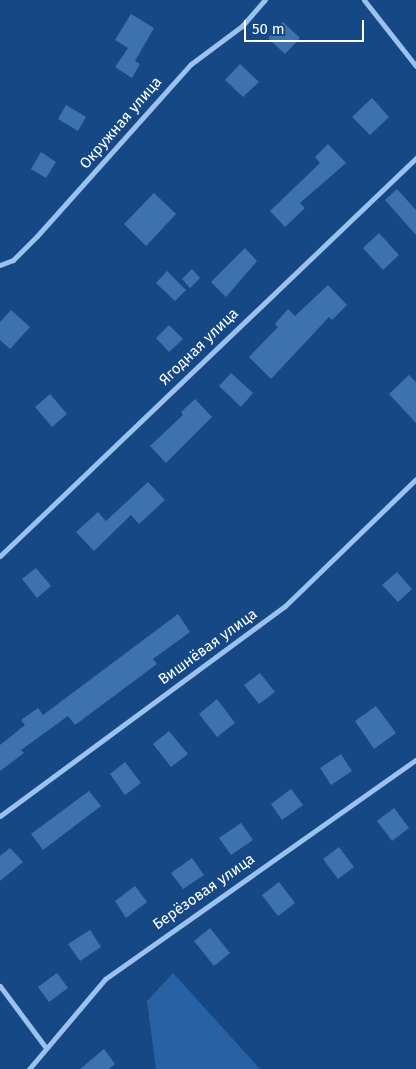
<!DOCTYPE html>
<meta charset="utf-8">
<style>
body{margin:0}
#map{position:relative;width:416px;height:1069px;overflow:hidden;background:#164885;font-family:"Fira Sans",sans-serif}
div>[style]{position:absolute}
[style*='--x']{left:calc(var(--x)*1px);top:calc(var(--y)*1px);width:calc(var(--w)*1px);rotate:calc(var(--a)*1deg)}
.green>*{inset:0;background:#2862a4}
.building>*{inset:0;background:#3e72af}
.street>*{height:5px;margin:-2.5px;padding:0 2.5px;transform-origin:2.5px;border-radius:2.5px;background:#9bc1ee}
span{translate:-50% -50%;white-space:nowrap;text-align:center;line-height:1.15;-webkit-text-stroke:4.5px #164885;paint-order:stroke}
.street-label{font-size:15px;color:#fff}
.scale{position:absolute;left:244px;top:20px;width:120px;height:22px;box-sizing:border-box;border:2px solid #fff;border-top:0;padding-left:6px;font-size:15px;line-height:18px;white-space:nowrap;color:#fff;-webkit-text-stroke:4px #164885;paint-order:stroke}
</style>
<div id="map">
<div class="green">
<i style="clip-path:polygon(173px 973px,260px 1069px,156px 1069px,147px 1001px)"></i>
</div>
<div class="building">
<i style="clip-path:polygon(131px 14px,154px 28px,135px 61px,140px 64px,132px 78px,115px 67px,128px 48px,115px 40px)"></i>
<i style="clip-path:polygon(283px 22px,300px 38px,285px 54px,268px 38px)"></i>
<i style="clip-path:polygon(240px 64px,259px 82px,243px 97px,225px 80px)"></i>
<i style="clip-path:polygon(372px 98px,389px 117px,370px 135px,352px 117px)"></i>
<i style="clip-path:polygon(66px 105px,86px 117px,78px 131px,58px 119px)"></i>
<i style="clip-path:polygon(328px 144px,346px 163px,300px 203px,305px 208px,285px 227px,270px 211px,320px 163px,315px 157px)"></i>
<i style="clip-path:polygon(41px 152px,56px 162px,46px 178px,31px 169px)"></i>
<i style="clip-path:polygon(397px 189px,416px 210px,416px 235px,385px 200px)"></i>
<i style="clip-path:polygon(154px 193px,176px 214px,146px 246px,124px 224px)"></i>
<i style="clip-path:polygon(379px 233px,399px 255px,383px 270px,363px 248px)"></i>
<i style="clip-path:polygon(245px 248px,257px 261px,226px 297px,211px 282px)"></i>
<i style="clip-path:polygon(192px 269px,200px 278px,190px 288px,182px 279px)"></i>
<i style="clip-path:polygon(167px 271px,186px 290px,175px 301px,156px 283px)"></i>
<i style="clip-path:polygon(328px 285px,347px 305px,332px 320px,329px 317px,271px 379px,249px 357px,278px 327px,275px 324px,288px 309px,295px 316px)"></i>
<i style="clip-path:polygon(11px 310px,30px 327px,10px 349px,0 340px,0 322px)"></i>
<i style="clip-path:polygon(169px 325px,183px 339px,169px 352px,156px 338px)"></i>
<i style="clip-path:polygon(231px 373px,253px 393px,241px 407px,219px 386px)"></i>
<i style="clip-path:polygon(409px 375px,416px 382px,416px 423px,389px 394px)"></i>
<i style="clip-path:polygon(50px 394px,67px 414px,52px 427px,35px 407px)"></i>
<i style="clip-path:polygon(195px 399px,212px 417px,166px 463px,150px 446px,183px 415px,181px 412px)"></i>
<i style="clip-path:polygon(148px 482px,165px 500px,139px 524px,131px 515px,94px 551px,76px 532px,98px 512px,106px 521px)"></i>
<i style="clip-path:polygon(36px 568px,51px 586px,37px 598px,22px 579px)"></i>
<i style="clip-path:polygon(397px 572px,412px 589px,398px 602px,382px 585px)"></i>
<i style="clip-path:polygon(178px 614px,190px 632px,153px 659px,157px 664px,75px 725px,68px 716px,21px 750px,24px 753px,0 771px,0 745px,25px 725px,21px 720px,38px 708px,43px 715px)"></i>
<i style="clip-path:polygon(260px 673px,275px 692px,259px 704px,244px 685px)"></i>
<i style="clip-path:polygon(217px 699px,235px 723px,217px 737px,199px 714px)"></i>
<i style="clip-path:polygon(376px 706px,396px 733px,374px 749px,355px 721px)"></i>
<i style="clip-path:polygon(169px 731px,188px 754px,171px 767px,153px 744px)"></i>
<i style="clip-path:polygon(341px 754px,352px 771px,331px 785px,320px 768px)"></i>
<i style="clip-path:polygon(125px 762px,141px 783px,125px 795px,110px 774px)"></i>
<i style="clip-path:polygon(291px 789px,303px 805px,282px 820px,271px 804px)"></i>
<i style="clip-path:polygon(89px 791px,101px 806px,43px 850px,31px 834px)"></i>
<i style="clip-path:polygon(394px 808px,409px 828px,392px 841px,377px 821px)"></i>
<i style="clip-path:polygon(241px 823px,253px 840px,231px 855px,219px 838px)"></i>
<i style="clip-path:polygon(339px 847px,354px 867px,338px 879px,323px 859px)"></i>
<i style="clip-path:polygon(10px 848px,23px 862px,0 881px,0 856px)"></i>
<i style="clip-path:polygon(192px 858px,204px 875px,183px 889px,171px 873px)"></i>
<i style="clip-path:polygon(279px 882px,295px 903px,278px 916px,262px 895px)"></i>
<i style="clip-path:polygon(135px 886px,147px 902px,126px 918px,115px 901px)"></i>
<i style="clip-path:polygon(210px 928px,230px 953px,214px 966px,194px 941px)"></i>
<i style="clip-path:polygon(90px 930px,101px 947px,80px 961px,68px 944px)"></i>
<i style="clip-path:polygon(57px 973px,68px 988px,49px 1002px,38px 987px)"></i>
<i style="clip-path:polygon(104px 1049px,115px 1064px,109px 1069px,80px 1069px)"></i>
</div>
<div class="street">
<i style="--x:364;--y:0;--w:84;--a:51.8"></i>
<i style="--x:0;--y:265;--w:14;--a:-21"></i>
<i style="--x:13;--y:260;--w:34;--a:-45"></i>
<i style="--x:37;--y:236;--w:231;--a:-48.2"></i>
<i style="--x:191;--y:64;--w:64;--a:-36.7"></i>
<i style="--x:242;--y:26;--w:35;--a:-49"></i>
<i style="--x:0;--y:556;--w:576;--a:-43.73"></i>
<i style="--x:0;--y:816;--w:354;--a:-36.4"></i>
<i style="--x:285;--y:606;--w:182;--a:-44.1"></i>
<i style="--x:0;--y:986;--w:77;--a:53.4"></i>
<i style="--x:29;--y:1069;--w:118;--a:-49.8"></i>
<i style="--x:105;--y:979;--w:380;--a:-35.2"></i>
</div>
<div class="street-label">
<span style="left:121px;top:123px;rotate:-49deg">Окружная улица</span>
<span style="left:199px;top:347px;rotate:-44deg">Ягодная улица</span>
<span style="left:208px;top:647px;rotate:-36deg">Вишнёвая улица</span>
<span style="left:204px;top:892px;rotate:-35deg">Берёзовая улица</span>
</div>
<div class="scale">50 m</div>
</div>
